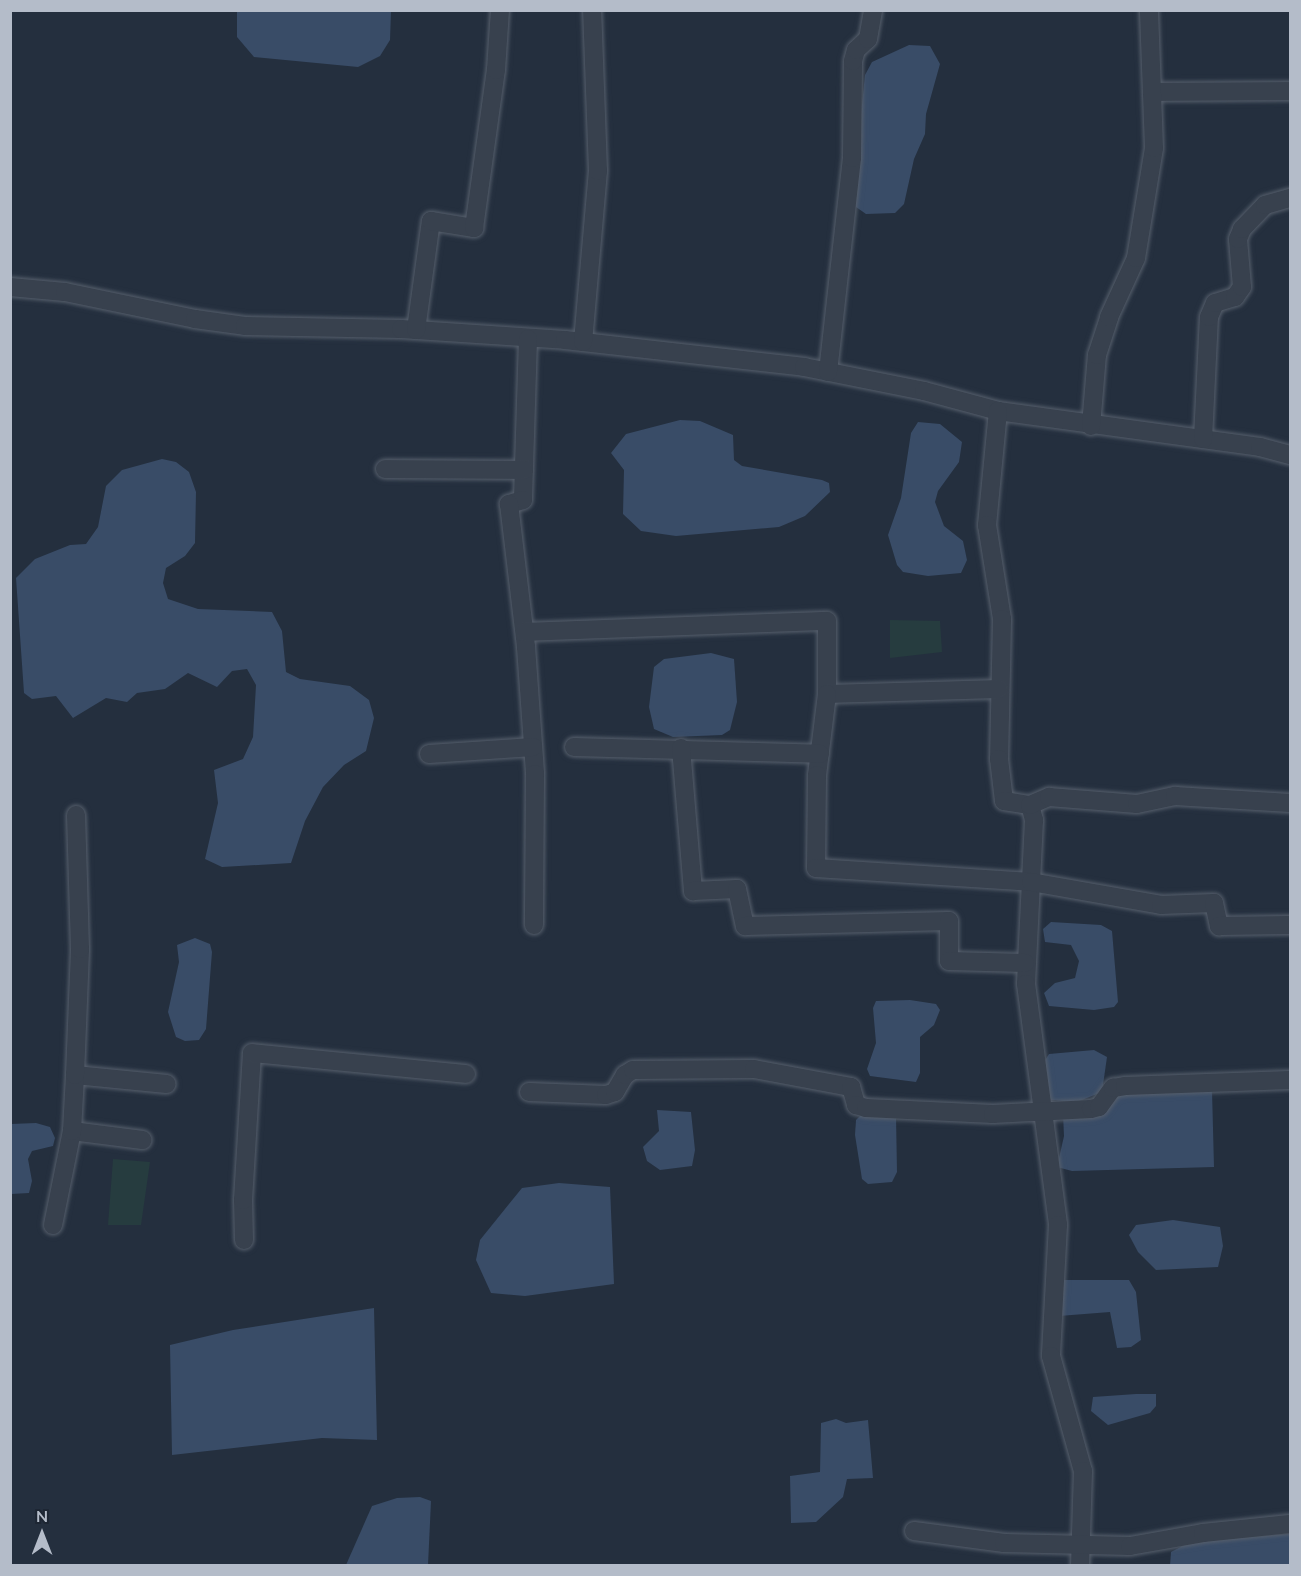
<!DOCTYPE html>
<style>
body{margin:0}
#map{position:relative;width:1301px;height:1576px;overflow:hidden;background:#242f3e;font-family:Mulish,sans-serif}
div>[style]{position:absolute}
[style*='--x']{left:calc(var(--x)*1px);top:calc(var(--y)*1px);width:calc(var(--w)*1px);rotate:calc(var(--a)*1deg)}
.green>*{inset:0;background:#263c3f}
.water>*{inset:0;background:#394c67}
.roads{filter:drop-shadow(0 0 2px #565f6c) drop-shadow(0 0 2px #565f6c)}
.minor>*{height:18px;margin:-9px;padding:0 9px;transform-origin:9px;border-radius:9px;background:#38414e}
span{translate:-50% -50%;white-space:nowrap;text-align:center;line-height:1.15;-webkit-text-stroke:6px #1d2633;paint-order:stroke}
.frame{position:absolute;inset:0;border:12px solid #b4bcc9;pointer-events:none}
.north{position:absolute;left:12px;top:1504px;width:60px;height:60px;-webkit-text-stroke:4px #1d2633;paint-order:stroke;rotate:0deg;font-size:16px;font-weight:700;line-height:24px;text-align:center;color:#b4bcc9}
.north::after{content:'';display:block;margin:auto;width:21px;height:27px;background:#b4bcc9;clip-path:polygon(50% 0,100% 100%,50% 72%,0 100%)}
</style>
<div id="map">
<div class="green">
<i style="clip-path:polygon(890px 620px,940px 621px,942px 652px,890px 658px)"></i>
<i style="clip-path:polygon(113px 1159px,150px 1162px,141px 1225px,108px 1225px)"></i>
</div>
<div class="water">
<i style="clip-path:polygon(237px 11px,391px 11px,390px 40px,380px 56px,358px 67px,254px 57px,237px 37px)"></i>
<i style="clip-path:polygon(909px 45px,930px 46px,940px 64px,926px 114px,925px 134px,914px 159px,904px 204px,895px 213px,866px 214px,856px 207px,853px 194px,865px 75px,872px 62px)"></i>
<i style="clip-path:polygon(680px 420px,700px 421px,733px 435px,734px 460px,742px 466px,822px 480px,829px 483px,830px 492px,805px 516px,779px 527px,676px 536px,641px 531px,623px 514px,624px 470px,611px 453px,626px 434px)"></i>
<i style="clip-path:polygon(918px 422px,940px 424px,962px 442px,959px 462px,938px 491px,935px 502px,944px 526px,963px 541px,967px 560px,961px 573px,928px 576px,903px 572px,897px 565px,888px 535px,901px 498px,911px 433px)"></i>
<i style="clip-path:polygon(162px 459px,176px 462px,189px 472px,196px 492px,195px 543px,185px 556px,166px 568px,163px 583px,168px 599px,198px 609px,272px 612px,282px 631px,286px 672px,300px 679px,350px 686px,369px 700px,374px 718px,366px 751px,344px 765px,323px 787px,305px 821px,291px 863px,222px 867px,205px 859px,218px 803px,214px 770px,243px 759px,253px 737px,256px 685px,247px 669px,232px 671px,217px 687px,188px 673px,165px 689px,137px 693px,127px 702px,106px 698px,73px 718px,56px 696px,32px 699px,24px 693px,16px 578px,35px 559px,70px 545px,86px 544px,98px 527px,106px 486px,122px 470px)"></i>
<i style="clip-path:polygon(711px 653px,734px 659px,737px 702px,730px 730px,722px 735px,673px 737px,654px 729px,649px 707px,654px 667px,664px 659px)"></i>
<i style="clip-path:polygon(1051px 922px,1101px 925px,1112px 931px,1118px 1002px,1114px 1007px,1094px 1010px,1049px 1006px,1044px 993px,1055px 983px,1075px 978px,1079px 961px,1071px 945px,1045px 942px,1043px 929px)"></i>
<i style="clip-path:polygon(195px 938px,210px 944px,212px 952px,206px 1029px,199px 1040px,185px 1041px,176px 1037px,168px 1012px,179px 962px,177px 945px)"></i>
<i style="clip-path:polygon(910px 1000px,936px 1004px,940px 1010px,934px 1025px,920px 1037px,920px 1073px,916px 1082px,870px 1076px,867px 1069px,876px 1043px,873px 1008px,876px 1001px)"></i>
<i style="clip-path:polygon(1094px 1050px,1107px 1057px,1102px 1092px,1077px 1102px,1051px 1100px,1047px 1094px,1044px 1062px,1049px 1054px)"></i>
<i style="clip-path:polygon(1212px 1090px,1214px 1167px,1072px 1171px,1057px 1167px,1064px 1136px,1063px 1114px,1118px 1092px)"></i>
<i style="clip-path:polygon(657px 1110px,691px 1112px,695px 1150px,692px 1166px,660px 1170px,647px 1161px,643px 1147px,659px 1131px)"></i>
<i style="clip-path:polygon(863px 1113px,896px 1116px,897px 1172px,892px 1182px,868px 1184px,862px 1179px,855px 1135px,856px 1120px)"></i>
<i style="clip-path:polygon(36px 1123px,50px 1127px,55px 1138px,53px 1146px,32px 1151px,28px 1159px,32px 1181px,29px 1193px,11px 1194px,11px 1124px)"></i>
<i style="clip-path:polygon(559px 1183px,610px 1187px,614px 1284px,525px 1296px,491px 1293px,476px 1260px,480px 1240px,522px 1188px)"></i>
<i style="clip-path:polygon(1173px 1220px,1220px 1227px,1223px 1246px,1218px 1267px,1156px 1270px,1138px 1252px,1129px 1235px,1136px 1225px)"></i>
<i style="clip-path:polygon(1060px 1280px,1129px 1280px,1136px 1292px,1141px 1340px,1131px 1347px,1117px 1348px,1110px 1312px,1059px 1316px)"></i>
<i style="clip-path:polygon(374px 1308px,377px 1440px,322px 1438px,172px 1455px,170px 1345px,233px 1330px)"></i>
<i style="clip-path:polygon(1136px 1394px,1156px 1394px,1156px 1406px,1150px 1413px,1108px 1425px,1091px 1411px,1093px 1397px)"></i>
<i style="clip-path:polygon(836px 1419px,846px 1423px,868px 1420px,873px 1478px,847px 1479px,843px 1497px,816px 1522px,791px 1523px,790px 1476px,820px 1472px,821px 1423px)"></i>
<i style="clip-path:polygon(420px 1497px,431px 1501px,428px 1565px,346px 1565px,372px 1506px,397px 1498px)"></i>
<i style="clip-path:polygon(1290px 1534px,1290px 1565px,1170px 1566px,1171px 1552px,1190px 1542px)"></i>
</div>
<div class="roads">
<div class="minor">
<i style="--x:1152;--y:92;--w:138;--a:-0.4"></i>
<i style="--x:10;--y:287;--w:55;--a:5.2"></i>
<i style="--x:65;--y:292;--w:133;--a:11.7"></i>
<i style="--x:195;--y:319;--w:50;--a:8"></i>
<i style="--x:245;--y:326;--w:156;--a:1.1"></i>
<i style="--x:401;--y:329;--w:164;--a:3.8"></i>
<i style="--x:565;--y:340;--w:241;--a:6.4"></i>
<i style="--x:804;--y:367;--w:122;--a:11.3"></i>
<i style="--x:924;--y:391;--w:77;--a:15.1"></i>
<i style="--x:998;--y:411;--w:264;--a:7.8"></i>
<i style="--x:1260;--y:447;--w:31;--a:15"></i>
<i style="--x:416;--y:330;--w:110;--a:-82.2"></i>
<i style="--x:431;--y:221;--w:44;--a:9.2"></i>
<i style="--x:474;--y:228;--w:160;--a:-82.1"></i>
<i style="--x:496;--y:70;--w:60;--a:-86.2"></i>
<i style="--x:528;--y:339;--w:161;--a:91.8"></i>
<i style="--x:523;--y:500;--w:15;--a:164"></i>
<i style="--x:509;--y:504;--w:144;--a:83.2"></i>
<i style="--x:526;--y:647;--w:127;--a:85.9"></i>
<i style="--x:535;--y:774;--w:151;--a:90.4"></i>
<i style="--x:583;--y:342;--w:172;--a:-85"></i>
<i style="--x:598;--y:171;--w:161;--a:-92.1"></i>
<i style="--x:828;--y:372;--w:215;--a:-83.6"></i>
<i style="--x:852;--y:158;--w:97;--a:-89.4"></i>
<i style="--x:853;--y:61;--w:11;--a:-75"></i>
<i style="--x:856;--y:50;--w:16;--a:-43"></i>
<i style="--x:868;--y:39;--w:29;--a:-80"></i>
<i style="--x:998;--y:411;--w:115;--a:95.5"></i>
<i style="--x:987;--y:525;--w:95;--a:80.9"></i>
<i style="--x:1002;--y:619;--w:140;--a:91.2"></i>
<i style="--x:999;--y:759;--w:42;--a:83.2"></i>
<i style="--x:1004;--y:801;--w:26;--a:9"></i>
<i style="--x:1030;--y:805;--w:16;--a:75"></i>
<i style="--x:1034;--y:820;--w:164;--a:92.8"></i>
<i style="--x:1026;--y:984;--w:243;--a:82.4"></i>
<i style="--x:1058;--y:1225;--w:131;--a:93.1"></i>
<i style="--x:1051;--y:1356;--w:119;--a:74.5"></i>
<i style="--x:1083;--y:1471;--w:95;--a:91.8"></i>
<i style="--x:1091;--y:426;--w:71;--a:-85.2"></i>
<i style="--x:1097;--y:355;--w:40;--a:-72"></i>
<i style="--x:1109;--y:317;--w:65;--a:-65.4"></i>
<i style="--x:1136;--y:258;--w:111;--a:-80.7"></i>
<i style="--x:1154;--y:148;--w:138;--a:-92.1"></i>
<i style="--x:1203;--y:439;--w:122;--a:-87.2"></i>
<i style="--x:1209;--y:317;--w:15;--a:-67"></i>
<i style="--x:1215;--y:303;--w:21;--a:-17"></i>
<i style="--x:1235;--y:297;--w:12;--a:-55"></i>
<i style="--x:1242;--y:287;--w:48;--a:-94.8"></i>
<i style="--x:1238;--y:239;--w:11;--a:-68"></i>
<i style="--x:1242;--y:229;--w:33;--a:-46"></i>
<i style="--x:1265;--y:205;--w:26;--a:-16"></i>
<i style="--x:385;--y:469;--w:139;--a:0.4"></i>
<i style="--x:525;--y:632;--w:302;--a:-2.1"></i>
<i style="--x:827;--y:621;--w:73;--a:90"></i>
<i style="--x:827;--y:694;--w:172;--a:-1.7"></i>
<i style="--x:827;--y:694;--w:82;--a:97"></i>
<i style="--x:817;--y:775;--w:93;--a:90.6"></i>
<i style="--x:816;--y:868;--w:215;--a:3.7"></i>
<i style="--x:1031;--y:882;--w:132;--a:10"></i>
<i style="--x:1161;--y:905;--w:53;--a:-2.2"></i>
<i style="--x:1214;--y:903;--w:24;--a:78"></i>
<i style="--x:1219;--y:926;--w:71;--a:-0.8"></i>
<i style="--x:574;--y:747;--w:246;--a:1.6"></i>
<i style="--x:681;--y:748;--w:144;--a:85.2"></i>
<i style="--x:693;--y:891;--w:44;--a:-2.6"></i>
<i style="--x:737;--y:889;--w:38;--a:78"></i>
<i style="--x:745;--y:926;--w:204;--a:-1.4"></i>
<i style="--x:949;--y:921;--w:40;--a:90"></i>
<i style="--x:949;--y:961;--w:76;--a:1.5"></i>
<i style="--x:429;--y:754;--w:104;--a:-3.9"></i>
<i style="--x:1030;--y:805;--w:21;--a:-23"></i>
<i style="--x:1049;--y:797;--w:88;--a:4.5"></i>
<i style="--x:1137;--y:804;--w:39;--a:-12"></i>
<i style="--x:1175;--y:796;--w:115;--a:3.5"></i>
<i style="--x:75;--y:1075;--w:92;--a:5.6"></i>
<i style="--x:529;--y:1092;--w:77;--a:2.2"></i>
<i style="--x:606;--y:1095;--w:9;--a:-18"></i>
<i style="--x:615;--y:1092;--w:20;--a:-60"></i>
<i style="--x:625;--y:1075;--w:9;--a:-32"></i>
<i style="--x:633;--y:1070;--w:121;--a:-0.5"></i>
<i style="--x:754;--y:1069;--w:99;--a:10.5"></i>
<i style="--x:851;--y:1087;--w:19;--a:74"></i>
<i style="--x:856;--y:1105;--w:10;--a:17"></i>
<i style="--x:866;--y:1108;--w:127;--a:2.7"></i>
<i style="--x:993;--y:1114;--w:98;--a:-2.9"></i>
<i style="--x:1091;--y:1109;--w:8;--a:-14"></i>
<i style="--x:1099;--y:1107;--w:24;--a:-54"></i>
<i style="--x:1113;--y:1088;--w:12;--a:-9"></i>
<i style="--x:1125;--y:1086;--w:165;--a:-2.1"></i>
<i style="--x:72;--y:1131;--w:71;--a:7.3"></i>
<i style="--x:53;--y:1225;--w:96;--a:-78.6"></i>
<i style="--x:72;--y:1131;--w:56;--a:-86.9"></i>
<i style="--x:75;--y:1075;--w:126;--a:-87.7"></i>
<i style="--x:80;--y:949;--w:134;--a:-91.7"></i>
<i style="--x:244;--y:1240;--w:40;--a:-91.4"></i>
<i style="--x:243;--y:1200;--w:147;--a:-86.5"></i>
<i style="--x:252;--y:1053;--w:215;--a:5.6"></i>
<i style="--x:914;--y:1531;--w:91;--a:7.6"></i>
<i style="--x:1004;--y:1543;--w:126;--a:1.4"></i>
<i style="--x:1130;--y:1546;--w:74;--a:-10.1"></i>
<i style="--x:1203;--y:1533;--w:87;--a:-5.9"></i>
</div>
</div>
<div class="frame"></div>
<div class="north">N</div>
</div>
